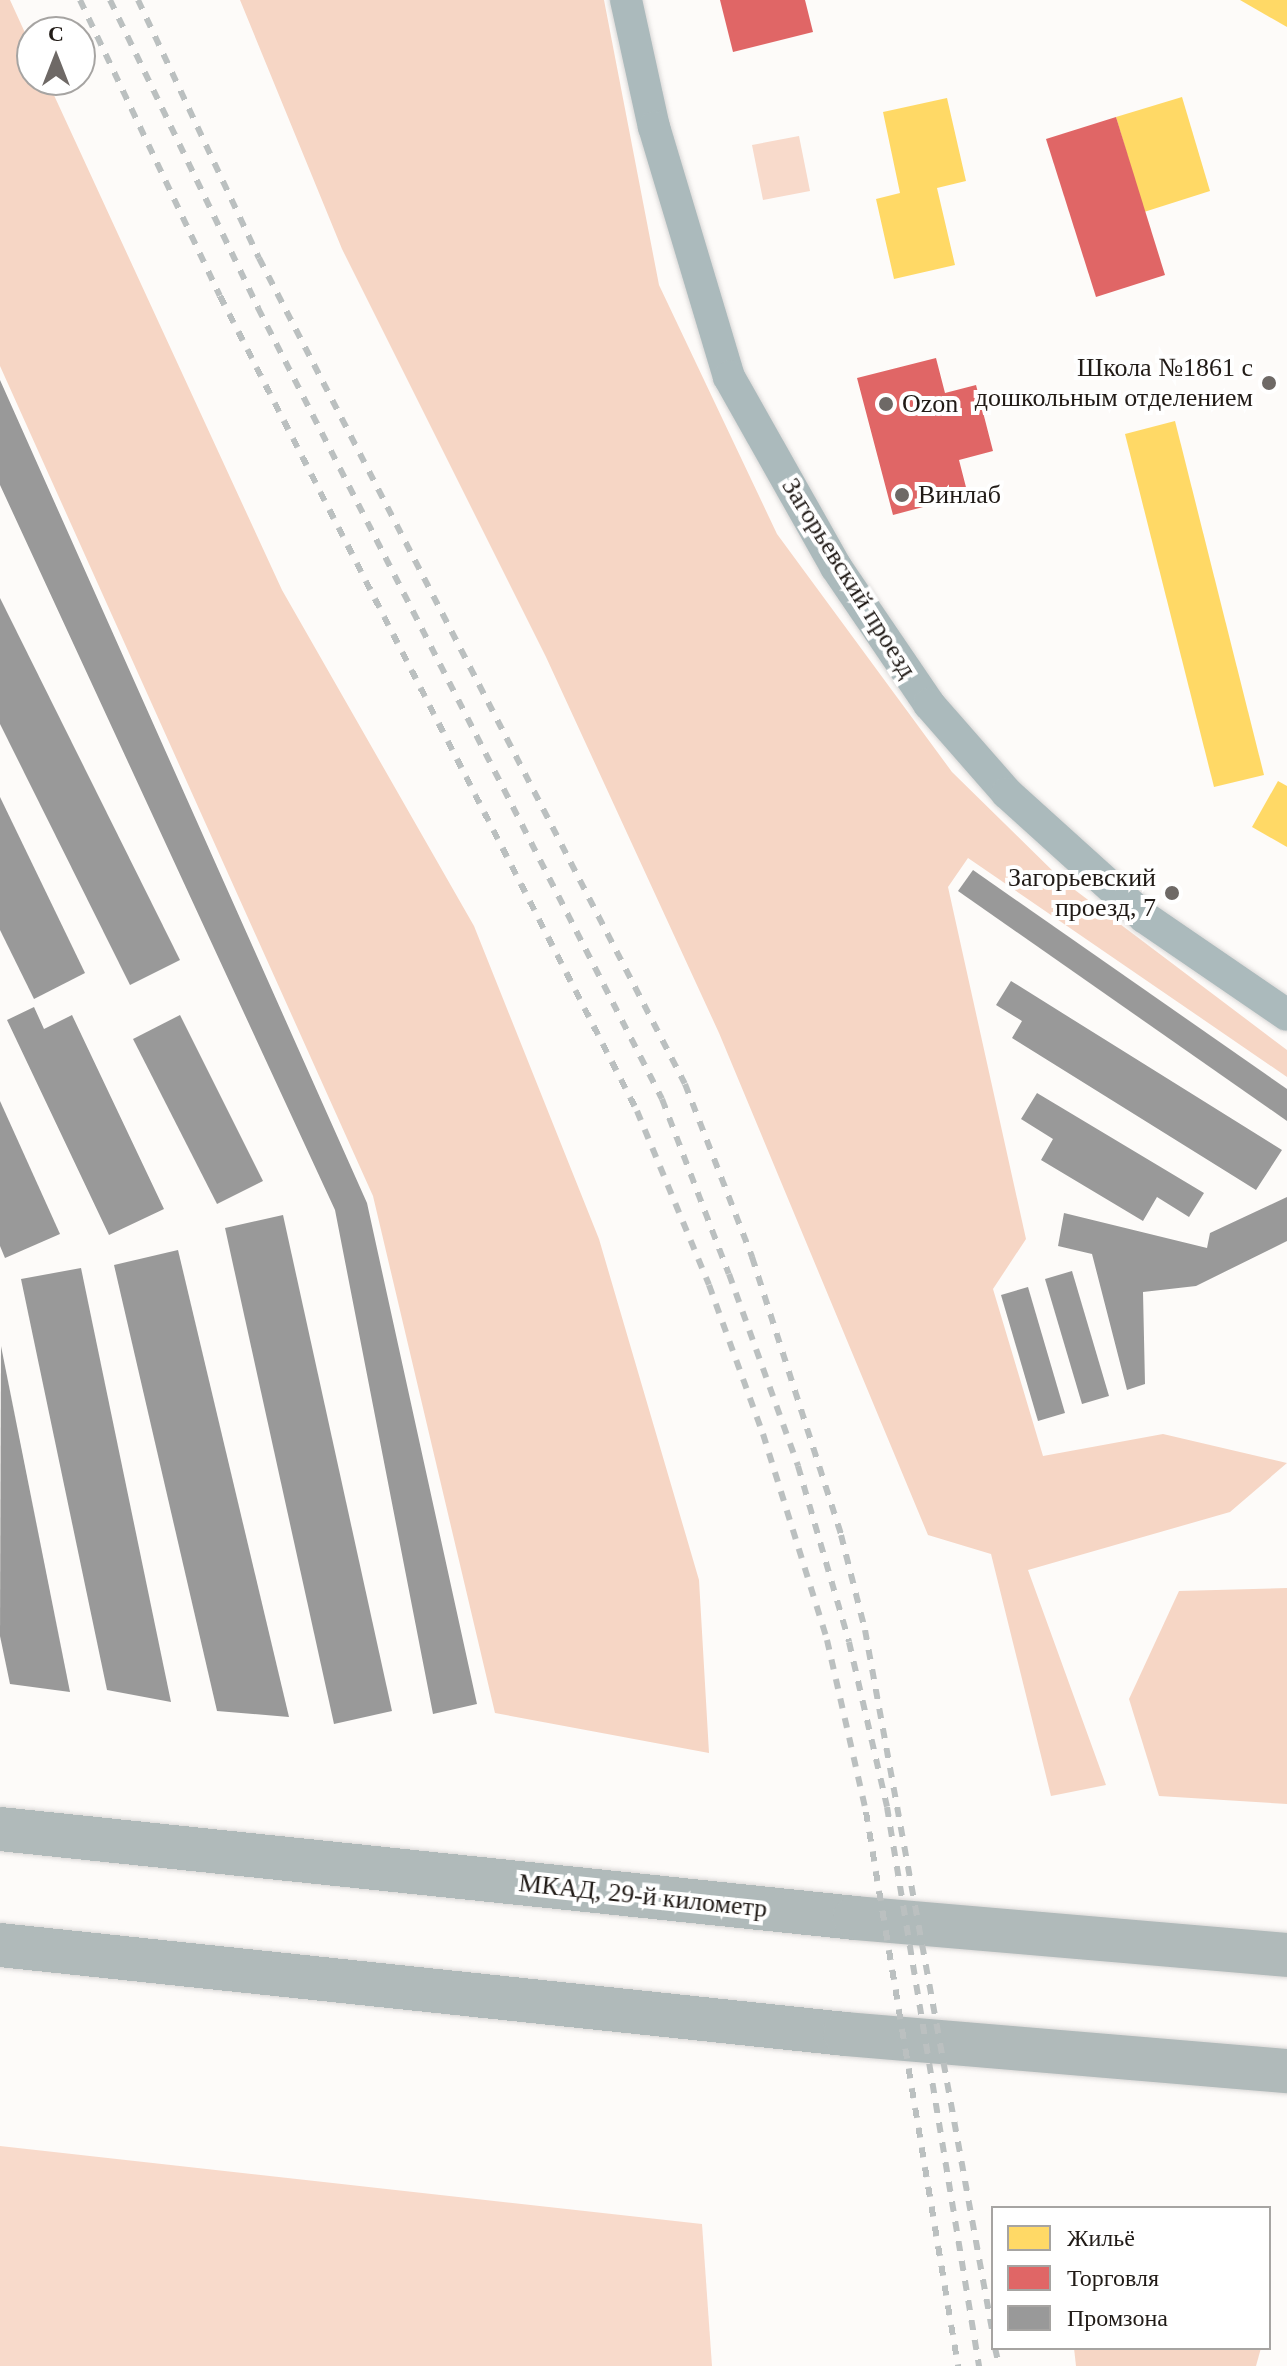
<!DOCTYPE html>
<meta charset="utf-8">
<style>
body{margin:0}
#map{position:relative;width:1287px;height:2366px;overflow:hidden;background:#fdfbf9;font-family:Georgia,serif}
div>[style]{position:absolute}
[style*='--x']{left:calc(var(--x)*1px);top:calc(var(--y)*1px);width:calc(var(--w)*1px);rotate:calc(var(--a)*1deg)}
.green>*{inset:0;background:#f8dacb}
.forest>*{inset:0;background:#f6d6c5}
.homes>*{inset:0;background:#ffd966}
.shops>*{inset:0;background:#e06666}
.industry>*{inset:0;background:#999}
.roads{filter:drop-shadow(0 0 2px #d9d7d6) drop-shadow(0 0 2px #d9d7d6)}
.minor>*{height:32px;margin:-16px;padding:0 16px;transform-origin:16px;border-radius:16px;background:#abbabc}
.trunk>*{height:44px;margin:-22px;padding:0 22px;transform-origin:22px;border-radius:22px;background:#b0baba}
.rail>*{height:6px;margin-top:-3px;transform-origin:0;background:repeating-linear-gradient(90deg,#bbc0c0 0 10px,transparent 0 20px)}
.dots>*{width:22px;height:22px;translate:-50% -50%;box-sizing:border-box;border:4px solid #fff;border-radius:50%}
span{translate:-50% -50%;white-space:nowrap;text-align:center;line-height:1.15;-webkit-text-stroke:8px #fff;paint-order:stroke}
.poi-label{font-size:26px;color:#211b17}
.right{translate:-100% -50%;text-align:right}
.left{translate:0 -50%;text-align:left}
.street-label{font-size:26px;color:#211b17}
.legend{position:absolute;left:991px;top:2206px;width:280px;height:144px;box-sizing:border-box;background:#fff;border:2px solid #a6a4a2;margin:0;padding:10px 14px;list-style:none;font-size:24px;color:#211b17}
.legend li{display:flex;align-items:center;gap:16px;height:40px}
.legend b{width:40px;border:2px solid #a6a4a2}
.north{position:absolute;left:16px;top:16px;width:80px;height:80px;box-sizing:border-box;background:#fff;border:2px solid #a6a4a2;border-radius:50%;rotate:0deg;font-size:22px;font-weight:700;line-height:32px;text-align:center;color:#211b17}
.north::after{content:'';display:block;margin:auto;width:28px;height:36px;background:#6e6966;clip-path:polygon(50% 0,100% 100%,50% 72%,0 100%)}
</style>
<div id="map">
<div class="green">
<i style="clip-path:polygon(799px 136px,810px 191px,763px 200px,752px 145px)"></i>
<i style="clip-path:polygon(0 2146px,702px 2224px,712px 2366px,0 2366px)"></i>
</div>
<div class="forest">
<i style="clip-path:polygon(0 0,10px 0,32px 48px,32px 80px,47px 80px,282px 590px,474px 926px,599px 1239px,699px 1580px,709px 1753px,495px 1713px,373px 1196px,0 366px)"></i>
<i style="clip-path:polygon(240px 0,604px 0,659px 285px,777px 534px,952px 772px,1063px 881px,1287px 1050px,1287px 1077px,968px 858px,948px 887px,1026px 1239px,993px 1289px,1043px 1456px,1163px 1434px,1287px 1463px,1230px 1512px,1028px 1570px,1106px 1785px,1051px 1796px,991px 1554px,928px 1535px,719px 1033px,546px 657px,342px 249px)"></i>
<i style="clip-path:polygon(1287px 1588px,1287px 1804px,1159px 1796px,1129px 1699px,1179px 1591px)"></i>
<i style="clip-path:polygon(1074px 2348px,1261px 2348px,1256px 2366px,1076px 2366px)"></i>
</div>
<div class="homes">
<i style="clip-path:polygon(1240px 0,1287px 0,1287px 27px)"></i>
<i style="clip-path:polygon(1182px 97px,1210px 191px,1144px 212px,1116px 117px)"></i>
<i style="clip-path:polygon(947px 98px,966px 181px,937px 188px,955px 265px,894px 279px,876px 199px,900px 193px,883px 112px)"></i>
<i style="clip-path:polygon(1175px 421px,1264px 775px,1214px 787px,1125px 434px)"></i>
<i style="clip-path:polygon(1278px 781px,1287px 786px,1287px 847px,1252px 827px)"></i>
</div>
<div class="shops">
<i style="clip-path:polygon(720px 0,805px 0,813px 32px,733px 52px)"></i>
<i style="clip-path:polygon(1116px 117px,1165px 275px,1096px 297px,1046px 139px)"></i>
<i style="clip-path:polygon(936px 358px,945px 393px,976px 385px,993px 451px,959px 460px,968px 495px,893px 515px,857px 378px)"></i>
</div>
<div class="industry">
<i style="clip-path:polygon(0 380px,367px 1203px,477px 1704px,433px 1714px,335px 1210px,0 485px)"></i>
<i style="clip-path:polygon(0 598px,180px 960px,130px 985px,0 724px)"></i>
<i style="clip-path:polygon(0 797px,85px 973px,34px 999px,0 930px)"></i>
<i style="clip-path:polygon(973px 870px,1287px 1089px,1287px 1121px,958px 891px)"></i>
<i style="clip-path:polygon(1011px 981px,1282px 1150px,1256px 1190px,1012px 1038px,1022px 1021px,996px 1005px)"></i>
<i style="clip-path:polygon(34px 1007px,44px 1029px,72px 1015px,164px 1209px,109px 1235px,7px 1020px)"></i>
<i style="clip-path:polygon(180px 1015px,263px 1181px,217px 1204px,133px 1039px)"></i>
<i style="clip-path:polygon(1037px 1093px,1204px 1193px,1189px 1217px,1157px 1197px,1143px 1221px,1041px 1160px,1053px 1139px,1021px 1119px)"></i>
<i style="clip-path:polygon(0 1101px,60px 1234px,5px 1258px,0 1246px)"></i>
<i style="clip-path:polygon(1287px 1197px,1287px 1241px,1196px 1286px,1143px 1292px,1145px 1384px,1127px 1390px,1092px 1254px,1058px 1246px,1064px 1213px,1207px 1248px,1210px 1233px)"></i>
<i style="clip-path:polygon(283px 1215px,392px 1711px,334px 1724px,225px 1228px)"></i>
<i style="clip-path:polygon(178px 1250px,289px 1717px,217px 1711px,114px 1265px)"></i>
<i style="clip-path:polygon(81px 1268px,171px 1702px,107px 1690px,21px 1279px)"></i>
<i style="clip-path:polygon(1072px 1271px,1109px 1396px,1082px 1404px,1045px 1279px)"></i>
<i style="clip-path:polygon(1028px 1287px,1065px 1413px,1038px 1421px,1001px 1295px)"></i>
<i style="clip-path:polygon(1px 1346px,70px 1692px,10px 1684px,0 1636px)"></i>
</div>
<div class="roads">
<div class="minor">
<i style="--x:626;--y:0;--w:130;--a:77.6"></i>
<i style="--x:654;--y:127;--w:261;--a:73.3"></i>
<i style="--x:729;--y:377;--w:218;--a:60.6"></i>
<i style="--x:836;--y:567;--w:166;--a:55.8"></i>
<i style="--x:929;--y:704;--w:118;--a:48.8"></i>
<i style="--x:1007;--y:793;--w:185;--a:42.1"></i>
<i style="--x:1144;--y:917;--w:173;--a:34.4"></i>
</div>
<div class="trunk">
<i style="--x:0;--y:1829;--w:860;--a:5.94"></i>
<i style="--x:855;--y:1918;--w:434;--a:4.9"></i>
<i style="--x:0;--y:1945;--w:850;--a:6.01"></i>
<i style="--x:845;--y:2034;--w:444;--a:4.8"></i>
</div>
</div>
<div class="rail">
<i style="--x:80;--y:0;--w:327;--a:64.7"></i>
<i style="--x:220;--y:296;--w:915;--a:62.9"></i>
<i style="--x:637;--y:1111;--w:188;--a:67.5"></i>
<i style="--x:709;--y:1285;--w:158;--a:70.1"></i>
<i style="--x:763;--y:1434;--w:216;--a:72.7"></i>
<i style="--x:827;--y:1640;--w:176;--a:77.2"></i>
<i style="--x:866;--y:1812;--w:562;--a:80.57"></i>
<i style="--x:110;--y:0;--w:342;--a:64.3"></i>
<i style="--x:258;--y:308;--w:888;--a:62.94"></i>
<i style="--x:662;--y:1099;--w:187;--a:69.1"></i>
<i style="--x:729;--y:1274;--w:204;--a:70.2"></i>
<i style="--x:798;--y:1466;--w:183;--a:73.8"></i>
<i style="--x:849;--y:1642;--w:169;--a:77"></i>
<i style="--x:887;--y:1807;--w:567;--a:80.65"></i>
<i style="--x:138;--y:0;--w:285;--a:64.9"></i>
<i style="--x:259;--y:258;--w:929;--a:62.72"></i>
<i style="--x:685;--y:1084;--w:186;--a:68.8"></i>
<i style="--x:752;--y:1257;--w:292;--a:72.2"></i>
<i style="--x:841;--y:1535;--w:98;--a:75.8"></i>
<i style="--x:865;--y:1630;--w:717;--a:79.71"></i>
<i style="--x:995;--y:2348;--w:18;--a:77"></i>
</div>
<div class="dots">
<i style="left:1269px;top:383px;background:#6e6966"></i>
<i style="left:886px;top:404px;background:#6e6966"></i>
<i style="left:902px;top:495px;background:#6e6966"></i>
<i style="left:1172px;top:893px;background:#6e6966"></i>
</div>
<div class="poi-label">
<span class="right" style="left:1253px;top:383px">Школа №1861 с<br>дошкольным отделением</span>
<span class="left" style="left:902px;top:404px">Ozon</span>
<span class="left" style="left:918px;top:495px">Винлаб</span>
<span class="right" style="left:1156px;top:893px">Загорьевский<br>проезд, 7</span>
</div>
<div class="street-label">
<span style="left:849px;top:578px;rotate:58deg">Загорьевский проезд</span>
<span style="left:643px;top:1896px;rotate:6deg">МКАД, 29-й километр</span>
</div>
<ul class="legend">
<li><b style="height:22px;background:#ffd966"></b>Жильё</li>
<li><b style="height:22px;background:#e06666"></b>Торговля</li>
<li><b style="height:22px;background:#999"></b>Промзона</li>
</ul>
<div class="north">С</div>
</div>
